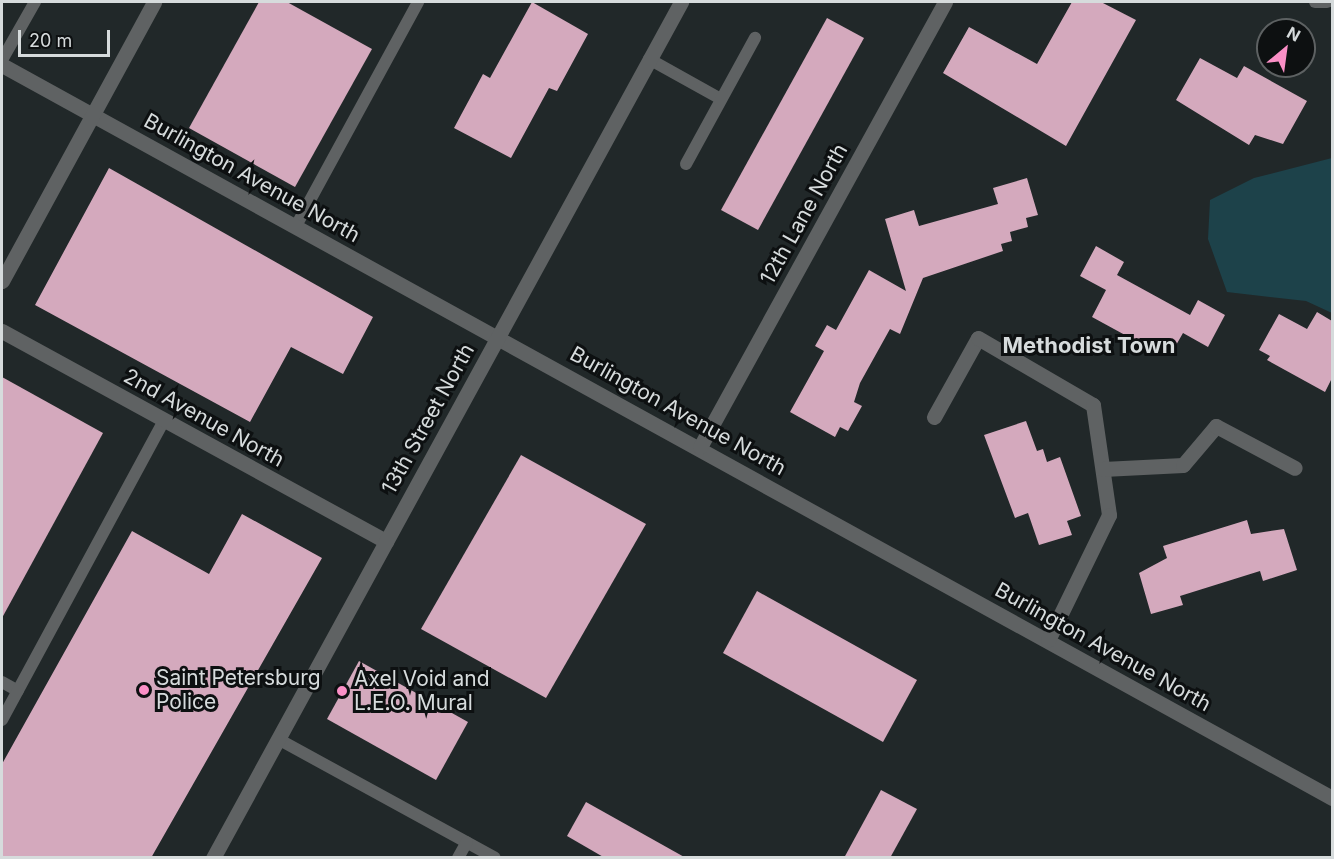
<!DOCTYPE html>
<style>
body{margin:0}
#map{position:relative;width:1334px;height:859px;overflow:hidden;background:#212829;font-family:Inter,sans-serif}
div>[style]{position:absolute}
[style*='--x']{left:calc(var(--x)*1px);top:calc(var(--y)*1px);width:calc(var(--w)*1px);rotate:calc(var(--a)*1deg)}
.green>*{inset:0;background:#1d424a}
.building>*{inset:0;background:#d4a9bd}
.service>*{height:12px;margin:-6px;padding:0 6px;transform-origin:6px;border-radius:6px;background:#5f6263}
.minor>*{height:15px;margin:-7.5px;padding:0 7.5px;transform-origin:7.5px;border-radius:7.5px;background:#5f6263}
.dots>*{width:16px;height:16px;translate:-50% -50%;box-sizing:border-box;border:3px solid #0d1011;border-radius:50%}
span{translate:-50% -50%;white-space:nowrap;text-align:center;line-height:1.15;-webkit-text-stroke:6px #0d1011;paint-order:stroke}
.street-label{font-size:21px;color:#d6dbdc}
.poi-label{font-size:21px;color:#d6dbdc}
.left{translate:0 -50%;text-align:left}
.neighbourhood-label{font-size:22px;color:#d6dbdc;font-weight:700}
.frame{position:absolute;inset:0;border:3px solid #d6dbdc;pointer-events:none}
.north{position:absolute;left:1256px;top:18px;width:60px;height:60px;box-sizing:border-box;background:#0d1011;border:2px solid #5d6162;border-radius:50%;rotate:29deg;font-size:16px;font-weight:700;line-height:24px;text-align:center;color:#d6dbdc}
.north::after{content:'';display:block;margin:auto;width:21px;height:27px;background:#fa8fc6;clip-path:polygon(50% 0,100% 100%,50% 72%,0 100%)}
.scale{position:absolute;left:18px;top:30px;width:92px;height:27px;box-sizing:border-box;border:3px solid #d6dbdc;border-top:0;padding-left:8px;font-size:18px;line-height:21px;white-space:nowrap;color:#d6dbdc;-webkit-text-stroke:4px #0d1011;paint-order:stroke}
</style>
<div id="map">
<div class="green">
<i style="clip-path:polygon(1332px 158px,1332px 313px,1306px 301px,1227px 292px,1208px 239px,1210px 200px,1254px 178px)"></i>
</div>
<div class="building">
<i style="clip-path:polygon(259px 2px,287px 2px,372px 49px,295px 187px,189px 128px)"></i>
<i style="clip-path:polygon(532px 2px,588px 34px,557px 91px,549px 88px,511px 158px,454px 128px,483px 74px,490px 78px)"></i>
<i style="clip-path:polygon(1072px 2px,1101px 2px,1136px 20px,1066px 146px,943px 73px,969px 27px,1037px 64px)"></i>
<i style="clip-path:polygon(827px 18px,864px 38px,758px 230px,721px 210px)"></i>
<i style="clip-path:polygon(1200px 58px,1237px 78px,1244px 66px,1307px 101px,1283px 144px,1255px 135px,1249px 145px,1176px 100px)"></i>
<i style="clip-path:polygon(109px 168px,373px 317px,343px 374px,291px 347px,250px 422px,35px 305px)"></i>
<i style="clip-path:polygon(1027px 178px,1038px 215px,1026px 218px,1028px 227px,1010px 232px,1012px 241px,1001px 244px,1003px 251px,923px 278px,900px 334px,890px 329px,860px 383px,854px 402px,862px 406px,848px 431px,840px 427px,835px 437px,790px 412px,824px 351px,815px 346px,827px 325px,836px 330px,869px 270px,906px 291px,885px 219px,914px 210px,919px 226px,998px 204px,993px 188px)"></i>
<i style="clip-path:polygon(1096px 246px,1124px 262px,1117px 275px,1190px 315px,1198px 300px,1225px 315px,1208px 347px,1183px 333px,1171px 354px,1161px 348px,1158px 353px,1092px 317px,1106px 290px,1080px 276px)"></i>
<i style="clip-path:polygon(1317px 312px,1332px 321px,1332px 378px,1325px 392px,1267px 360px,1270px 356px,1259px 350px,1279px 314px,1307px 329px)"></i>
<i style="clip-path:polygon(2px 377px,103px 433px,2px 618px)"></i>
<i style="clip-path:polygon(1026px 421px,1037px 451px,1043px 449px,1047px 462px,1060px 457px,1081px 516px,1067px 521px,1072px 535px,1039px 545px,1028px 513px,1015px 518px,984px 435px)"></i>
<i style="clip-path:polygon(521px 455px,646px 524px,546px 698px,421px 629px)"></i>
<i style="clip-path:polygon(242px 514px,322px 558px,151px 858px,2px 858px,2px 764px,132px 531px,209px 574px)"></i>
<i style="clip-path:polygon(1247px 520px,1251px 534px,1284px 529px,1297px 570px,1263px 581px,1260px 571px,1180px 596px,1183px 605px,1151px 614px,1139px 573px,1167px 558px,1163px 546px)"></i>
<i style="clip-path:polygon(757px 591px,917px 680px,883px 742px,723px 653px)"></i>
<i style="clip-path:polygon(359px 661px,468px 722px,436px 780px,327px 719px)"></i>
<i style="clip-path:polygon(881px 790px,917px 809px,890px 858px,844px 858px)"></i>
<i style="clip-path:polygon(586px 802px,686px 858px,605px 858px,567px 836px)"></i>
</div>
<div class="service">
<i style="--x:1315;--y:2;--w:12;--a:0"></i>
<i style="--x:649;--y:59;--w:82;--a:29.1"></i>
<i style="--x:2;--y:60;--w:67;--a:-60.4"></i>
<i style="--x:686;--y:164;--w:144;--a:-61.3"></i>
<i style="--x:296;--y:226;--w:255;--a:-61.4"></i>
<i style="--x:2;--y:682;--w:18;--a:29"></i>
<i style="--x:2;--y:720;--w:341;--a:-61.6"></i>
<i style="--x:278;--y:739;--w:247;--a:28.7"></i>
<i style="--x:458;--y:858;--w:18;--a:-61"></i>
</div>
<div class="minor">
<i style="--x:2;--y:65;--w:1519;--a:28.86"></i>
<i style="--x:2;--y:281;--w:318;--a:-61.4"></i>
<i style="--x:2;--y:331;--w:438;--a:28.7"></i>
<i style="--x:934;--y:417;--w:90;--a:-60.9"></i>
<i style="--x:978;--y:338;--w:133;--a:30.2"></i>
<i style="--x:1093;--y:405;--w:111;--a:81.7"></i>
<i style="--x:1109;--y:515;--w:139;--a:116"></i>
<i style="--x:700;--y:447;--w:508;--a:-61.16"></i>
<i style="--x:1103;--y:469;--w:80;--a:-2.9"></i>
<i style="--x:1183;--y:465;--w:51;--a:-49.8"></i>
<i style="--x:1216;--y:426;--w:89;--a:28"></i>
<i style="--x:213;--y:858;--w:976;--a:-61.33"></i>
</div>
<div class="dots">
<i style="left:144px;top:690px;background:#fa8fc6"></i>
<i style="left:342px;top:691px;background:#fa8fc6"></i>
</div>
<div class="street-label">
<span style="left:252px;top:178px;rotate:29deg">Burlington Avenue North</span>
<span style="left:804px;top:214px;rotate:-61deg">12th Lane North</span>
<span style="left:678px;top:411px;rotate:29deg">Burlington Avenue North</span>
<span style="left:204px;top:418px;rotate:29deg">2nd Avenue North</span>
<span style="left:428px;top:419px;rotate:-61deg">13th Street North</span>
<span style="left:1103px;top:647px;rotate:29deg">Burlington Avenue North</span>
</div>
<div class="poi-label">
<span class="left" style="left:156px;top:690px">Saint Petersburg<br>Police</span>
<span class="left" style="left:354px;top:691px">Axel Void and<br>L.E.O. Mural</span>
</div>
<div class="neighbourhood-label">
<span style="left:1089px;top:346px">Methodist Town</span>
</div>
<div class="frame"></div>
<div class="north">N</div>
<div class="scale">20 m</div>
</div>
